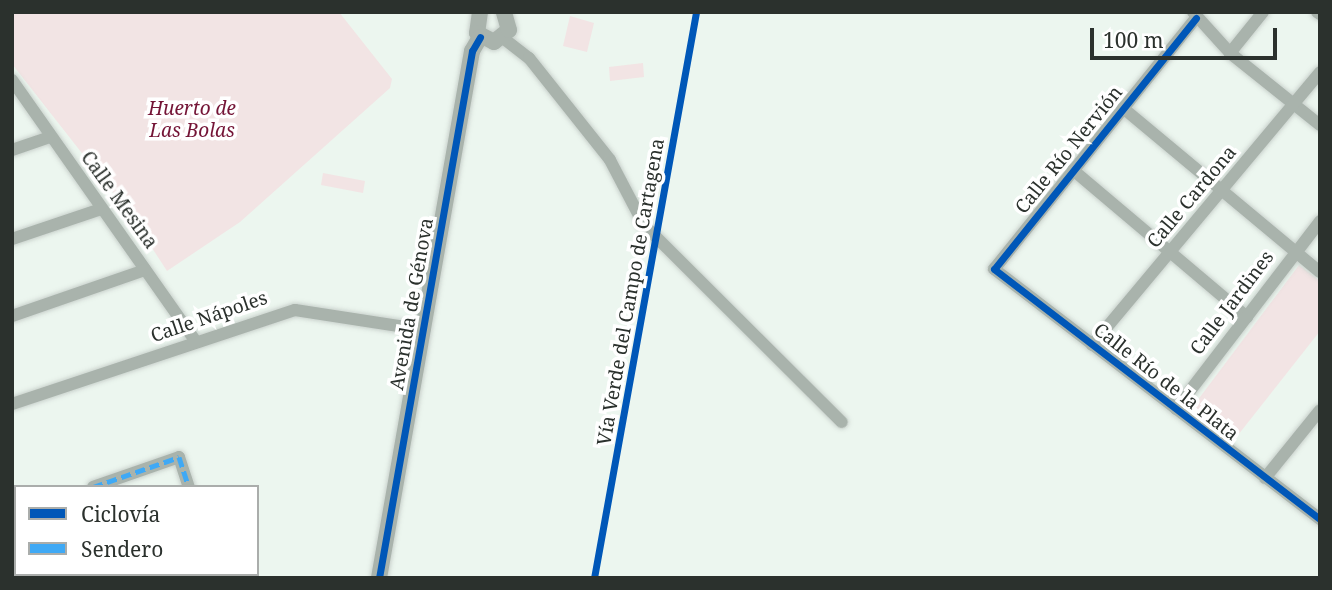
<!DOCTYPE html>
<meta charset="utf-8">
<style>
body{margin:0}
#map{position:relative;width:1332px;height:590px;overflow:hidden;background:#ecf6ef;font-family:"Noto Serif",serif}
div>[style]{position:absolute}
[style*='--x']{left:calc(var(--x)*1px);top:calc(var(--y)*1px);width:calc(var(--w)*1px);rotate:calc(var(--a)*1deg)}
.green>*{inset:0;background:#f2e4e4}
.roads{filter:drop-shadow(0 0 2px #cad2cd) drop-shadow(0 0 2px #cad2cd)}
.minor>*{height:12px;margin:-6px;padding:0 6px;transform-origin:6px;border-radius:6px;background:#a9b3ac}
.tertiary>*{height:16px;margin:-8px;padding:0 8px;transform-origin:8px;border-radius:8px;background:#a9b3ac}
.quiet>*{height:5px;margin-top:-2.5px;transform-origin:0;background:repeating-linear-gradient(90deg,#3fa9f5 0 10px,transparent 0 15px)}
.cycleway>*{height:7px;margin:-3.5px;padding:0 3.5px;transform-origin:3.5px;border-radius:3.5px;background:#0057b8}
span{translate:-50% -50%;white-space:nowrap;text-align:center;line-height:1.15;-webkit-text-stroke:7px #fff;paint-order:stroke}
.park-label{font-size:19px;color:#741436;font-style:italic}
.street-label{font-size:19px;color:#2b312d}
.frame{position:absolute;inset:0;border:14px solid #2b312d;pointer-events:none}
.legend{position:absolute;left:14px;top:485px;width:245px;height:91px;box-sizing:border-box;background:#fff;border:2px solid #aaadab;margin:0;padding:9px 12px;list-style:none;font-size:21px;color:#2b312d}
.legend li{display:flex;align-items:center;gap:14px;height:35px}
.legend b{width:35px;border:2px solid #aaadab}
.scale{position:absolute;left:1090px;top:28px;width:187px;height:32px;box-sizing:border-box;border:4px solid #2b312d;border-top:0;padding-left:9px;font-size:21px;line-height:24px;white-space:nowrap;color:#2b312d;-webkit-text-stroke:5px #fff;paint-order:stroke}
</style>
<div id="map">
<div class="green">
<i style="clip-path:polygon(12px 12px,339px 12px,392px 79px,390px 88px,240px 222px,167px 271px,132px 217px,12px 64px)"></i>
<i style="clip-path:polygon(570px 16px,594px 23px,587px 52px,563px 46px)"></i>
<i style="clip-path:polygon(643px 63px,644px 77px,610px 81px,609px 67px)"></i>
<i style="clip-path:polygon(323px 173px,365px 181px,363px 193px,321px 185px)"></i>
<i style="clip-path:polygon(1299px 265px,1320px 281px,1320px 331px,1227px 449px,1185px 417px)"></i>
</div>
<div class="roads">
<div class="minor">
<i style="--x:1193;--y:12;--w:55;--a:47.9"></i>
<i style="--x:1230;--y:53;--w:115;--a:38.7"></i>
<i style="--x:1317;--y:12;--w:4;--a:34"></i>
<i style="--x:1196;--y:18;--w:322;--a:128.8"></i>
<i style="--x:994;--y:269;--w:411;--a:37.5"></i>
<i style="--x:503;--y:38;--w:33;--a:38"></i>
<i style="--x:529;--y:58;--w:130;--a:51.5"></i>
<i style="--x:610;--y:160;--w:73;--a:62.4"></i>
<i style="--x:644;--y:225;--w:279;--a:44.9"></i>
<i style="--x:1230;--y:53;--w:53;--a:-51.2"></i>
<i style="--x:12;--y:80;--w:320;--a:54.9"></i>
<i style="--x:1123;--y:108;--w:256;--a:39.8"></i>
<i style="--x:12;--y:150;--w:39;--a:-19"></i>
<i style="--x:1073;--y:170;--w:228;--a:40.2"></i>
<i style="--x:12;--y:239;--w:94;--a:-18.6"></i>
<i style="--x:12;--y:316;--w:141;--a:-19.1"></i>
<i style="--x:1092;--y:345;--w:356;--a:-50.1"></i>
<i style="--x:12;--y:404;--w:298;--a:-18.4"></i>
<i style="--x:295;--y:310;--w:131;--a:8.8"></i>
<i style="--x:1176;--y:409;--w:237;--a:-52.5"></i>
<i style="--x:1265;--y:478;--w:87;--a:-51"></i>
<i style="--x:93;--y:487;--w:91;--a:-19.2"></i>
<i style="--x:179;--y:457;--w:32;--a:72"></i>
<i style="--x:12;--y:515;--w:4;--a:-27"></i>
<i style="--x:219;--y:574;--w:4;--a:76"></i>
<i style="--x:107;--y:578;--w:12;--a:-20"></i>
</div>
<div class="tertiary">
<i style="--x:480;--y:12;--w:21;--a:98"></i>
<i style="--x:477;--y:33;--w:19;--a:28"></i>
<i style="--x:494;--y:42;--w:19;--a:-39"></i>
<i style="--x:509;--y:30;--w:19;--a:-106"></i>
<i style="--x:379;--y:578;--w:535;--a:-79.99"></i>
<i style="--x:472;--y:51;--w:16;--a:-60"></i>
</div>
</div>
<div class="quiet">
<i style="--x:93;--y:487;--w:91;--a:-19.2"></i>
<i style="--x:179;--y:457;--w:32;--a:72"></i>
<i style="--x:12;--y:515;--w:4;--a:-27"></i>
<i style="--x:219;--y:574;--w:4;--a:76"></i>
<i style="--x:107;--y:578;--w:12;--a:-20"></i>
</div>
<div class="cycleway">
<i style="--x:1196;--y:18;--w:322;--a:128.8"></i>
<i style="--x:994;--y:269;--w:411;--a:37.5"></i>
<i style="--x:379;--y:578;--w:535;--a:-79.99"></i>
<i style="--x:472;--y:51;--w:16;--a:-60"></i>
<i style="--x:594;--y:578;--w:575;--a:-79.78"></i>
</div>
<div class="park-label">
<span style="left:192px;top:120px">Huerto de<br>Las Bolas</span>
</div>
<div class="street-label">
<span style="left:1069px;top:150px;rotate:-51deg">Calle Río Nervión</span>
<span style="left:1192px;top:197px;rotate:-50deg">Calle Cardona</span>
<span style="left:119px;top:200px;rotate:54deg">Calle Mesina</span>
<span style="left:631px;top:292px;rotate:-80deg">Vía Verde del Campo de Cartagena</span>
<span style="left:1232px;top:303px;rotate:-53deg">Calle Jardines</span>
<span style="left:412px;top:304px;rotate:-80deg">Avenida de Génova</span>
<span style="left:209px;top:317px;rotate:-19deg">Calle Nápoles</span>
<span style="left:1166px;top:382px;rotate:38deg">Calle Río de la Plata</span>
</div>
<div class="frame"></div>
<ul class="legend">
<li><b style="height:9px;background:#0057b8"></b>Ciclovía</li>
<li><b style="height:9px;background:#3fa9f5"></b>Sendero</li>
</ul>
<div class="scale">100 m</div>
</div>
